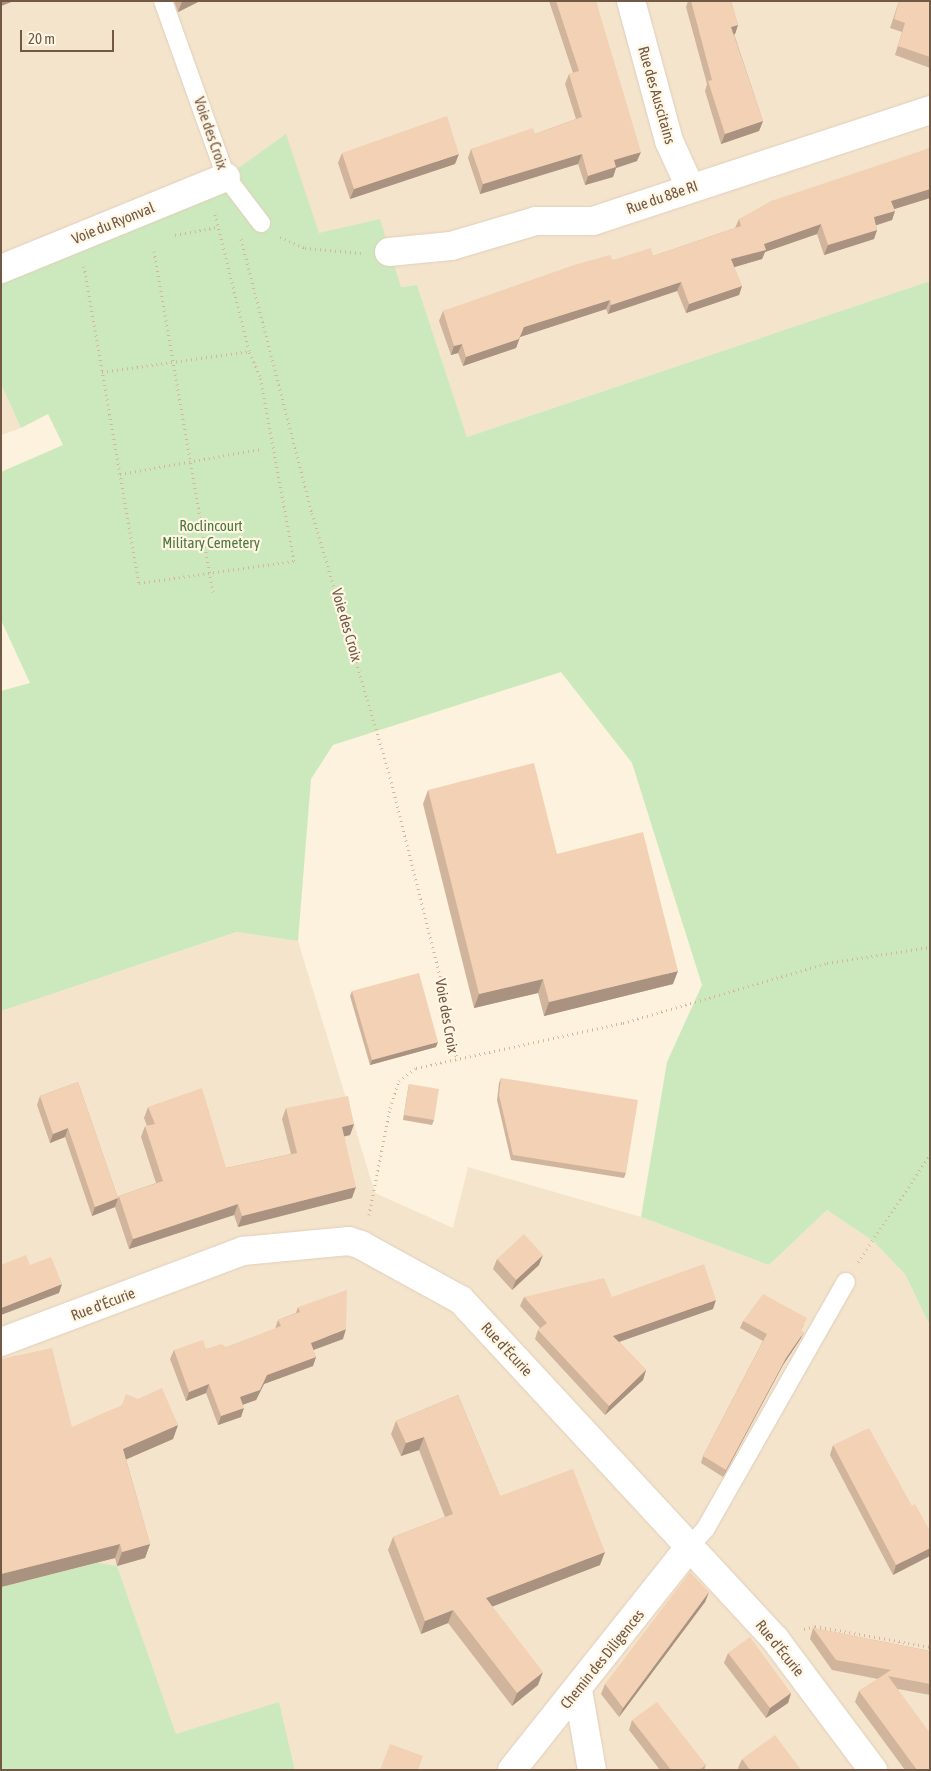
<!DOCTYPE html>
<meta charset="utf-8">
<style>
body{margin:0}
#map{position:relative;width:931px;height:1771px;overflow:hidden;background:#fcf2de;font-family:"Asap Condensed",sans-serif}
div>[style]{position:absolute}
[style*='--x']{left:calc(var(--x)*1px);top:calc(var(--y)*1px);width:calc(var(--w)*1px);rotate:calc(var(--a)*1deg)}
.residential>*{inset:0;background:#f4e4cc}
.green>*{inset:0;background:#cce9bd}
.path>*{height:3px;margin-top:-1.5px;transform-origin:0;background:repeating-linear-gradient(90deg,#d6b599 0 1px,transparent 0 5px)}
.roads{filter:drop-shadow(0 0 1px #e0ceba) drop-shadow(0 0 1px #e0ceba)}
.lane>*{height:18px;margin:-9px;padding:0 9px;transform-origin:9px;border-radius:9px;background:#fff}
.street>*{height:28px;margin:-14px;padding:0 14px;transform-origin:14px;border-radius:14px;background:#fff}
.secondary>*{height:28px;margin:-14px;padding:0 14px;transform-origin:14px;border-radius:14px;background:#fff}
.wall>*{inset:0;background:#d0b49c}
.shaded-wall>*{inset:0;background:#a9927f}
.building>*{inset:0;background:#f2d1b5}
span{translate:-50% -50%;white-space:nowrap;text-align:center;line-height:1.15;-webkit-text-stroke:4.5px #fff6e4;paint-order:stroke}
.street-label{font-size:15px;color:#725946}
.park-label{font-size:15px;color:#4c783e}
.frame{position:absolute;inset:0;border:2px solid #725946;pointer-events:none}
.scale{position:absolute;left:20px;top:30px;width:94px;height:22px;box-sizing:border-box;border:2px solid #725946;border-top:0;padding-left:6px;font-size:15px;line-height:18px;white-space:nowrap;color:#725946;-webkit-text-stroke:4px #fff6e4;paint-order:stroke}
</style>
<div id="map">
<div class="residential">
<i style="clip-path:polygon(1px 1px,930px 1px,930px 281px,467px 437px,417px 285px,401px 287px,390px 256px,319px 233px,226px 177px,1px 269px)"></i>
<i style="clip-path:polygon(1px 384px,21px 428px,1px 435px)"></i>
<i style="clip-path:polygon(238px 932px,298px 941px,375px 1193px,453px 1228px,468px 1167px,641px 1217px,769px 1265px,827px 1210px,873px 1241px,905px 1274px,930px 1326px,930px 1770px,295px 1770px,279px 1703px,176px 1735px,117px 1566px,1px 1587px,1px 1011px)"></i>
</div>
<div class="green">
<i style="clip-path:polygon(286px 134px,319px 233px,380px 219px,401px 287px,417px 285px,467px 437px,930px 281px,930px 1326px,905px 1274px,873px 1241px,827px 1210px,769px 1265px,641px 1217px,667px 1062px,702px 985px,632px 763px,561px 672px,333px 745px,311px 779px,298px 941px,237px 932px,1px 1011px,1px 691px,30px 683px,1px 620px,1px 472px,63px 445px,48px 414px,21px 428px,1px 384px,1px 269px,226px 177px)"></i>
<i style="clip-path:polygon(97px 1563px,117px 1566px,176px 1734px,279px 1702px,295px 1770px,1px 1770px,1px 1587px)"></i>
</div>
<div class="path">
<i style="--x:175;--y:235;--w:43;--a:-10.8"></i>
<i style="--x:280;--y:237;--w:27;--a:24"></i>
<i style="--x:305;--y:248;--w:56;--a:5.1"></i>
<i style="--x:241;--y:239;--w:283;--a:75.5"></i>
<i style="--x:312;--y:513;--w:275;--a:73.5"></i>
<i style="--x:390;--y:777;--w:226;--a:75.9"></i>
<i style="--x:445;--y:996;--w:65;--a:79.4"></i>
<i style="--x:154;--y:251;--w:346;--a:80.2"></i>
<i style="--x:84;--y:266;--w:322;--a:80.2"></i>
<i style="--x:139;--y:583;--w:157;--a:-8.1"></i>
<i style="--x:294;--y:561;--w:188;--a:-100.4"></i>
<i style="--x:260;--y:376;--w:27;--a:-114"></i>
<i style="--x:249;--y:351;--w:141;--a:-103.9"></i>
<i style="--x:102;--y:372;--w:148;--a:-8.1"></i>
<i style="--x:120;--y:474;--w:143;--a:-10.1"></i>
<i style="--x:369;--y:1215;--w:109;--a:-78.9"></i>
<i style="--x:390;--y:1108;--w:28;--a:-72"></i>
<i style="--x:399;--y:1081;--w:21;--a:-37"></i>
<i style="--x:416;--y:1068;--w:212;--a:-12.3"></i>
<i style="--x:623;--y:1023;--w:213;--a:-16.4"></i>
<i style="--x:827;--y:963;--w:104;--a:-8.8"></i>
<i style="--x:858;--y:1262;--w:129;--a:-56.1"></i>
<i style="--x:804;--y:1629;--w:11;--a:-15"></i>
<i style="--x:815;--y:1626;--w:117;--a:10.3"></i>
</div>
<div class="roads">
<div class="lane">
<i style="--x:163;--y:1;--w:187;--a:70.3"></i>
<i style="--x:226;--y:177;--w:58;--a:52.7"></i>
<i style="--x:690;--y:1546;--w:24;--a:-48"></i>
<i style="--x:706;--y:1528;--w:283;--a:-60.4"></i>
</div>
<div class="street">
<i style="--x:631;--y:1;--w:145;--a:74.8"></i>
<i style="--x:669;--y:141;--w:51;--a:65.5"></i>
<i style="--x:389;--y:252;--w:62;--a:-5.5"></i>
<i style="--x:451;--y:246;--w:89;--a:-16.4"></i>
<i style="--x:536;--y:221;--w:57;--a:0"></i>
<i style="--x:593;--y:221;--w:355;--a:-18.2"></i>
<i style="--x:1;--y:269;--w:243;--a:-22.2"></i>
<i style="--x:578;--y:1690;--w:81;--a:80.1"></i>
<i style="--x:512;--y:1770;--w:286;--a:-51.5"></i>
</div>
<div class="secondary">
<i style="--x:1;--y:1342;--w:259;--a:-20.6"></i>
<i style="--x:243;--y:1251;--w:106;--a:-5.4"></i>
<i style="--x:349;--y:1241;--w:13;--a:18"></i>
<i style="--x:361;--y:1245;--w:114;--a:28.8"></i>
<i style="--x:461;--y:1300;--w:462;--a:47.2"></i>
<i style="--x:775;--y:1639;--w:164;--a:53.2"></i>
</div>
</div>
<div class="wall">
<i style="clip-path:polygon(174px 1px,200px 1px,178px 12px)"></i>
<i style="clip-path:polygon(549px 1px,596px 1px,637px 161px,616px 168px,613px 177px,585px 185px,578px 164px,480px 194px,468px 158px,471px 149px,535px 134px,576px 119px,565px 84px,569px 74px,573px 73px)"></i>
<i style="clip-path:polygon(688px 1px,731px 1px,738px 25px,735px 34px,734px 34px,763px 121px,759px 131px,721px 144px,705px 91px,707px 84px,686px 7px)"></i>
<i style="clip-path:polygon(899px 1px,930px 1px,930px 68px,895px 55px,902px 32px,890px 28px)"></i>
<i style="clip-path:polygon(930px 148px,930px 198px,894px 209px,895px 211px,892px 220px,876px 225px,877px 230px,874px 239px,824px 255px,817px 234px,765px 252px,762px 259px,734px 267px,742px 286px,739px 295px,686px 313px,677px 291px,608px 314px,606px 309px,520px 337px,516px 348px,463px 366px,458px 353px,451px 355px,439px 321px,443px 311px,613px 260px,653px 256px,735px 228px,739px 219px)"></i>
<i style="clip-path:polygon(342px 153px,455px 164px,350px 199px,338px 163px)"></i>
<i style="clip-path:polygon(428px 790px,557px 854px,673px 984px,544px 1016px,538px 993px,474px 1008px,423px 804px)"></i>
<i style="clip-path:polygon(352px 991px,436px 1047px,370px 1065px,350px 996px)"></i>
<i style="clip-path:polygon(501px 1078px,626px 1173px,624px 1178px,511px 1160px,497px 1100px,499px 1083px)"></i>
<i style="clip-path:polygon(78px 1082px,118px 1198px,119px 1196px,156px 1183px,141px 1137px,145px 1126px,147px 1126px,144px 1118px,148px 1107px,226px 1168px,291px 1154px,282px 1119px,286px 1108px,354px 1124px,350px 1135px,344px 1136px,352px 1198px,238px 1227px,234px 1215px,129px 1249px,115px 1207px,92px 1216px,65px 1137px,50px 1143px,37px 1105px,40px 1096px)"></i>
<i style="clip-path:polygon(409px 1084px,434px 1120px,432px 1125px,403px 1120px,408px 1089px)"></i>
<i style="clip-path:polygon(497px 1259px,539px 1265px,512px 1290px,493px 1269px)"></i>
<i style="clip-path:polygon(524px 1297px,612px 1297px,713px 1309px,619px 1342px,646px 1370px,643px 1380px,605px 1415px,535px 1339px,538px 1330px,540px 1328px,520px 1306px)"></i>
<i style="clip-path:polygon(298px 1307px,343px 1339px,313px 1350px,316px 1357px,313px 1366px,264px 1384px,256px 1400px,243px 1404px,241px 1417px,218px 1425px,206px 1393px,186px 1401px,170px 1359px,174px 1350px,206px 1349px,227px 1347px,275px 1329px,278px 1320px,296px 1313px)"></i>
<i style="clip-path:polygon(743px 1321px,804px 1325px,801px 1330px,801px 1338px,783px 1365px,723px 1477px,701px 1463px,703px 1456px,763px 1341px,740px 1328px)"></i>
<i style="clip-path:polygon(1px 1359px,72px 1427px,178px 1425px,173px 1439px,126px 1459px,150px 1544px,145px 1558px,117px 1566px,115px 1558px,1px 1587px)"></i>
<i style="clip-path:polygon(458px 1395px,500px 1496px,600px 1565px,492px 1606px,538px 1685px,512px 1706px,448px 1623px,421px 1634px,388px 1550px,393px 1537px,445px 1517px,419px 1450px,401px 1456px,391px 1434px,396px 1421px)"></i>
<i style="clip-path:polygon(833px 1445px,930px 1531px,893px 1575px,830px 1455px)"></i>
<i style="clip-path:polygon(709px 1592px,705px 1602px,619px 1717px,601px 1694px,605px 1684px)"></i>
<i style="clip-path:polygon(813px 1628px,930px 1651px,930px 1695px,898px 1689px,930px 1770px,905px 1770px,855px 1702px,859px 1691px,878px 1679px,832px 1670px,810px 1639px)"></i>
<i style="clip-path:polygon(728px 1653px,791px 1693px,788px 1703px,766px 1718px,724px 1663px)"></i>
<i style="clip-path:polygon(632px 1720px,706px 1765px,704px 1770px,660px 1770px,629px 1730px)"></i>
<i style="clip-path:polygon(742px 1759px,801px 1770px,739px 1770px,738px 1768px)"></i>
</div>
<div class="shaded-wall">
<i style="clip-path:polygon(1px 1px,14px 1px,1px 6px)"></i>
<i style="clip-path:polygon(184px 1px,200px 1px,178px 12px,182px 2px)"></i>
<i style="clip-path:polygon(738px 25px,735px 34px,728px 36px,731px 27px)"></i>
<i style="clip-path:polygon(763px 121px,759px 131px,721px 144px,725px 134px)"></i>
<i style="clip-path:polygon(641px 152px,637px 161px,616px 168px,613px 177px,585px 185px,588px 176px,614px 160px)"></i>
<i style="clip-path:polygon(459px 154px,455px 164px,350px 199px,354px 189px)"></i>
<i style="clip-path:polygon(582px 154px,578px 164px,480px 194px,483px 184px)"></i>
<i style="clip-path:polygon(930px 189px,930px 198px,888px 211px,891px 201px)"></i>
<i style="clip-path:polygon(895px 211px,892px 220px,871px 227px,874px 217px)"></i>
<i style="clip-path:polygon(821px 224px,817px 234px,765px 252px,762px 259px,728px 269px,731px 259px,764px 244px)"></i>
<i style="clip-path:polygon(877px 230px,874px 239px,824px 255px,828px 245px)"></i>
<i style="clip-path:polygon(681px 282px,677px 291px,608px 314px,611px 305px)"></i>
<i style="clip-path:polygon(742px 286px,739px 295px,686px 313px,689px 304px)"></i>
<i style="clip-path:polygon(610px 300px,606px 309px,520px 337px,516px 348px,463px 366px,466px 357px,524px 327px)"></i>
<i style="clip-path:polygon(462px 344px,458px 353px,451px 355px,454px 346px)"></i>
<i style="clip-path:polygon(678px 971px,673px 984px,544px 1016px,549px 1002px)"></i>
<i style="clip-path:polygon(543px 979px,538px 993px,474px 1008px,479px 994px)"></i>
<i style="clip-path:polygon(438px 1042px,436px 1047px,370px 1065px,372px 1060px)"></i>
<i style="clip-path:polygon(354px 1124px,350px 1135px,338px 1138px,342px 1127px)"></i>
<i style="clip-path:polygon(68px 1128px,65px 1137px,50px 1143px,53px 1134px)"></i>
<i style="clip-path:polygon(356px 1187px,352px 1198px,238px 1227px,242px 1216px)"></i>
<i style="clip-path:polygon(118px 1198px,115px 1207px,92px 1216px,95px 1207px)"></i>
<i style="clip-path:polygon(238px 1204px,234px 1215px,129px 1249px,133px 1239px)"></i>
<i style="clip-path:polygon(543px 1255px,539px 1265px,512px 1290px,516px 1280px)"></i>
<i style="clip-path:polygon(62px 1284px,59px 1293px,1px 1315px,1px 1308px)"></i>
<i style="clip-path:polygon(716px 1300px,713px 1309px,610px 1345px,613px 1336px)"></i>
<i style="clip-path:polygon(346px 1329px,343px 1339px,308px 1352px,311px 1343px)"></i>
<i style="clip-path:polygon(804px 1332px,801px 1338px,783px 1365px,723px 1477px,726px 1470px,786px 1358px)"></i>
<i style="clip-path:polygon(316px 1357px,313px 1366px,264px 1384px,256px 1400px,237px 1407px,240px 1397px,267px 1375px)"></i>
<i style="clip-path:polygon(646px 1370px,643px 1380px,605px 1415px,609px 1406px)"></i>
<i style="clip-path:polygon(209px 1384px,206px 1393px,186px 1401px,189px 1392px)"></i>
<i style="clip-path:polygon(244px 1408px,241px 1417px,218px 1425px,221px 1416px)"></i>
<i style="clip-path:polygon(178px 1425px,173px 1439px,118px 1463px,123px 1449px)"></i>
<i style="clip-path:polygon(424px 1437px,419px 1450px,401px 1456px,406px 1443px)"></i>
<i style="clip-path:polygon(120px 1544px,115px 1558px,1px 1587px,1px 1574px)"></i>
<i style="clip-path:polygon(150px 1544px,145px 1558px,117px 1566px,122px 1552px)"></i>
<i style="clip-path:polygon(930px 1548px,930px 1556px,893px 1575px,896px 1565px)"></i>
<i style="clip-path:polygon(605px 1552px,600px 1565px,481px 1611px,486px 1598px)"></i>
<i style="clip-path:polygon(709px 1592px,705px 1602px,619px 1717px,623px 1708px)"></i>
<i style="clip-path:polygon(453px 1610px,448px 1623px,421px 1634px,425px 1621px)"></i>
<i style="clip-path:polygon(543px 1672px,538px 1685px,512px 1706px,517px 1693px)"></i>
<i style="clip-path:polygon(791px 1693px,788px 1703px,766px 1718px,770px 1708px)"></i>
</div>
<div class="building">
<i style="clip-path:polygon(556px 1px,596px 1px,641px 152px,614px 160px,616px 167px,588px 176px,582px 154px,483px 184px,471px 149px,533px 128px,535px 134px,582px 117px,569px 74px,579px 71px)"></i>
<i style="clip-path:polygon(691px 1px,731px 1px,738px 25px,731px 27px,763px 121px,725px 134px,708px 81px,712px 80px)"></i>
<i style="clip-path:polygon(899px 1px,930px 1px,930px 57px,898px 46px,905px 23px,894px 19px)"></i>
<i style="clip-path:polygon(447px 116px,459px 154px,354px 189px,342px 153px)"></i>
<i style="clip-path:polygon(930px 148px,930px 189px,891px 201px,895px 211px,874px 217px,877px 230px,828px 245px,821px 224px,764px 244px,766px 250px,731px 259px,742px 286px,689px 304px,681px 282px,611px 305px,610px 300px,524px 327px,519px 339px,466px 357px,462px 344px,454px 346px,443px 311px,574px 265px,610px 255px,613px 260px,651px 248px,653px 256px,741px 226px,739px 219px,771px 201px)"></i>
<i style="clip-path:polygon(534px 763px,557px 854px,643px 832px,678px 971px,549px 1002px,543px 979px,479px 994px,428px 790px)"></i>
<i style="clip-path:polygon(419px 973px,438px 1042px,372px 1060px,352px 991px)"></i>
<i style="clip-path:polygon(501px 1078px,638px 1100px,626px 1173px,513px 1155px,499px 1095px)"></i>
<i style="clip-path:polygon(78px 1082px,118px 1198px,95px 1207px,68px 1128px,53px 1134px,40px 1096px)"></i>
<i style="clip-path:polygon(409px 1084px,439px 1089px,434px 1120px,404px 1115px)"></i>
<i style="clip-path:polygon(202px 1088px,226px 1168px,297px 1153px,286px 1108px,348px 1096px,354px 1124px,342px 1127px,356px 1187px,242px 1216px,238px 1204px,133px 1239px,119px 1196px,163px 1181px,145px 1126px,155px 1124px,148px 1107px)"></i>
<i style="clip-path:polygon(524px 1234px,543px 1255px,516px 1280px,497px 1259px)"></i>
<i style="clip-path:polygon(26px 1255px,30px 1265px,51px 1257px,62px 1284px,1px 1308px,1px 1265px)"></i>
<i style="clip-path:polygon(704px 1264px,716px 1300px,613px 1336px,646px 1370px,609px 1406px,538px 1330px,547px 1323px,524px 1297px,604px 1278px,612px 1297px)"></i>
<i style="clip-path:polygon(347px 1290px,346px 1329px,311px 1343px,316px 1357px,267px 1375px,260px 1390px,240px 1397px,244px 1408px,221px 1416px,209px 1384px,189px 1392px,174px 1350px,203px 1340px,206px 1349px,221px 1344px,227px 1347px,281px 1326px,278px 1320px,300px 1312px,298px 1307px)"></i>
<i style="clip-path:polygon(763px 1294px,807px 1318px,801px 1330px,804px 1332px,786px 1358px,726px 1470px,703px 1456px,767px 1334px,743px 1321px)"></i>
<i style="clip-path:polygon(52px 1348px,72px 1427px,122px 1405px,126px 1394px,138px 1399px,162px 1388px,178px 1425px,123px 1449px,150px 1544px,122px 1552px,120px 1544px,1px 1574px,1px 1359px)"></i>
<i style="clip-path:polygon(458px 1395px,500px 1496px,573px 1469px,605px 1552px,486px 1598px,543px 1672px,517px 1693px,453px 1610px,425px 1621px,393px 1537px,453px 1514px,424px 1437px,406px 1443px,396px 1421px)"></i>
<i style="clip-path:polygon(869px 1428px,912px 1506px,915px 1504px,930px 1531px,930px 1548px,896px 1565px,833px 1445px)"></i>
<i style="clip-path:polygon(690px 1572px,709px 1592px,623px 1708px,605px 1684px)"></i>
<i style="clip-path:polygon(813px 1628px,930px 1651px,930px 1684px,888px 1676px,930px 1733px,930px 1770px,917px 1770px,859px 1691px,891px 1670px,836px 1660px)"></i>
<i style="clip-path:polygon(750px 1637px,791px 1693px,770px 1708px,728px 1653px)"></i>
<i style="clip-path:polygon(657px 1702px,706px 1765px,699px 1770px,671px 1770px,632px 1720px)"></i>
<i style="clip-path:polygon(775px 1735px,801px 1770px,750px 1770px,742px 1759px)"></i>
<i style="clip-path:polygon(390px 1744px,423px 1756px,418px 1770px,380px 1770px)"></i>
</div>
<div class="street-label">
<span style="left:657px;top:95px;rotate:74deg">Rue des Auscitains</span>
<span style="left:211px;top:133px;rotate:71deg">Voie des Croix</span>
<span style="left:662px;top:197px;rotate:-19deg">Rue du 88e RI</span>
<span style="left:113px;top:223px;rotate:-22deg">Voie du Ryonval</span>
<span style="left:347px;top:625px;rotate:74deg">Voie des Croix</span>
<span style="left:447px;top:1016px;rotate:80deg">Voie des Croix</span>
<span style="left:103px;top:1304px;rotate:-21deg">Rue d'Écurie</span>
<span style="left:507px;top:1349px;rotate:47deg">Rue d'Écurie</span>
<span style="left:780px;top:1648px;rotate:51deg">Rue d'Écurie</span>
<span style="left:602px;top:1659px;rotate:-51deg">Chemin des Diligences</span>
</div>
<div class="park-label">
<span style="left:211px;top:534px">Roclincourt<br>Military Cemetery</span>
</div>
<div class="frame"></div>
<div class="scale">20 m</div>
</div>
